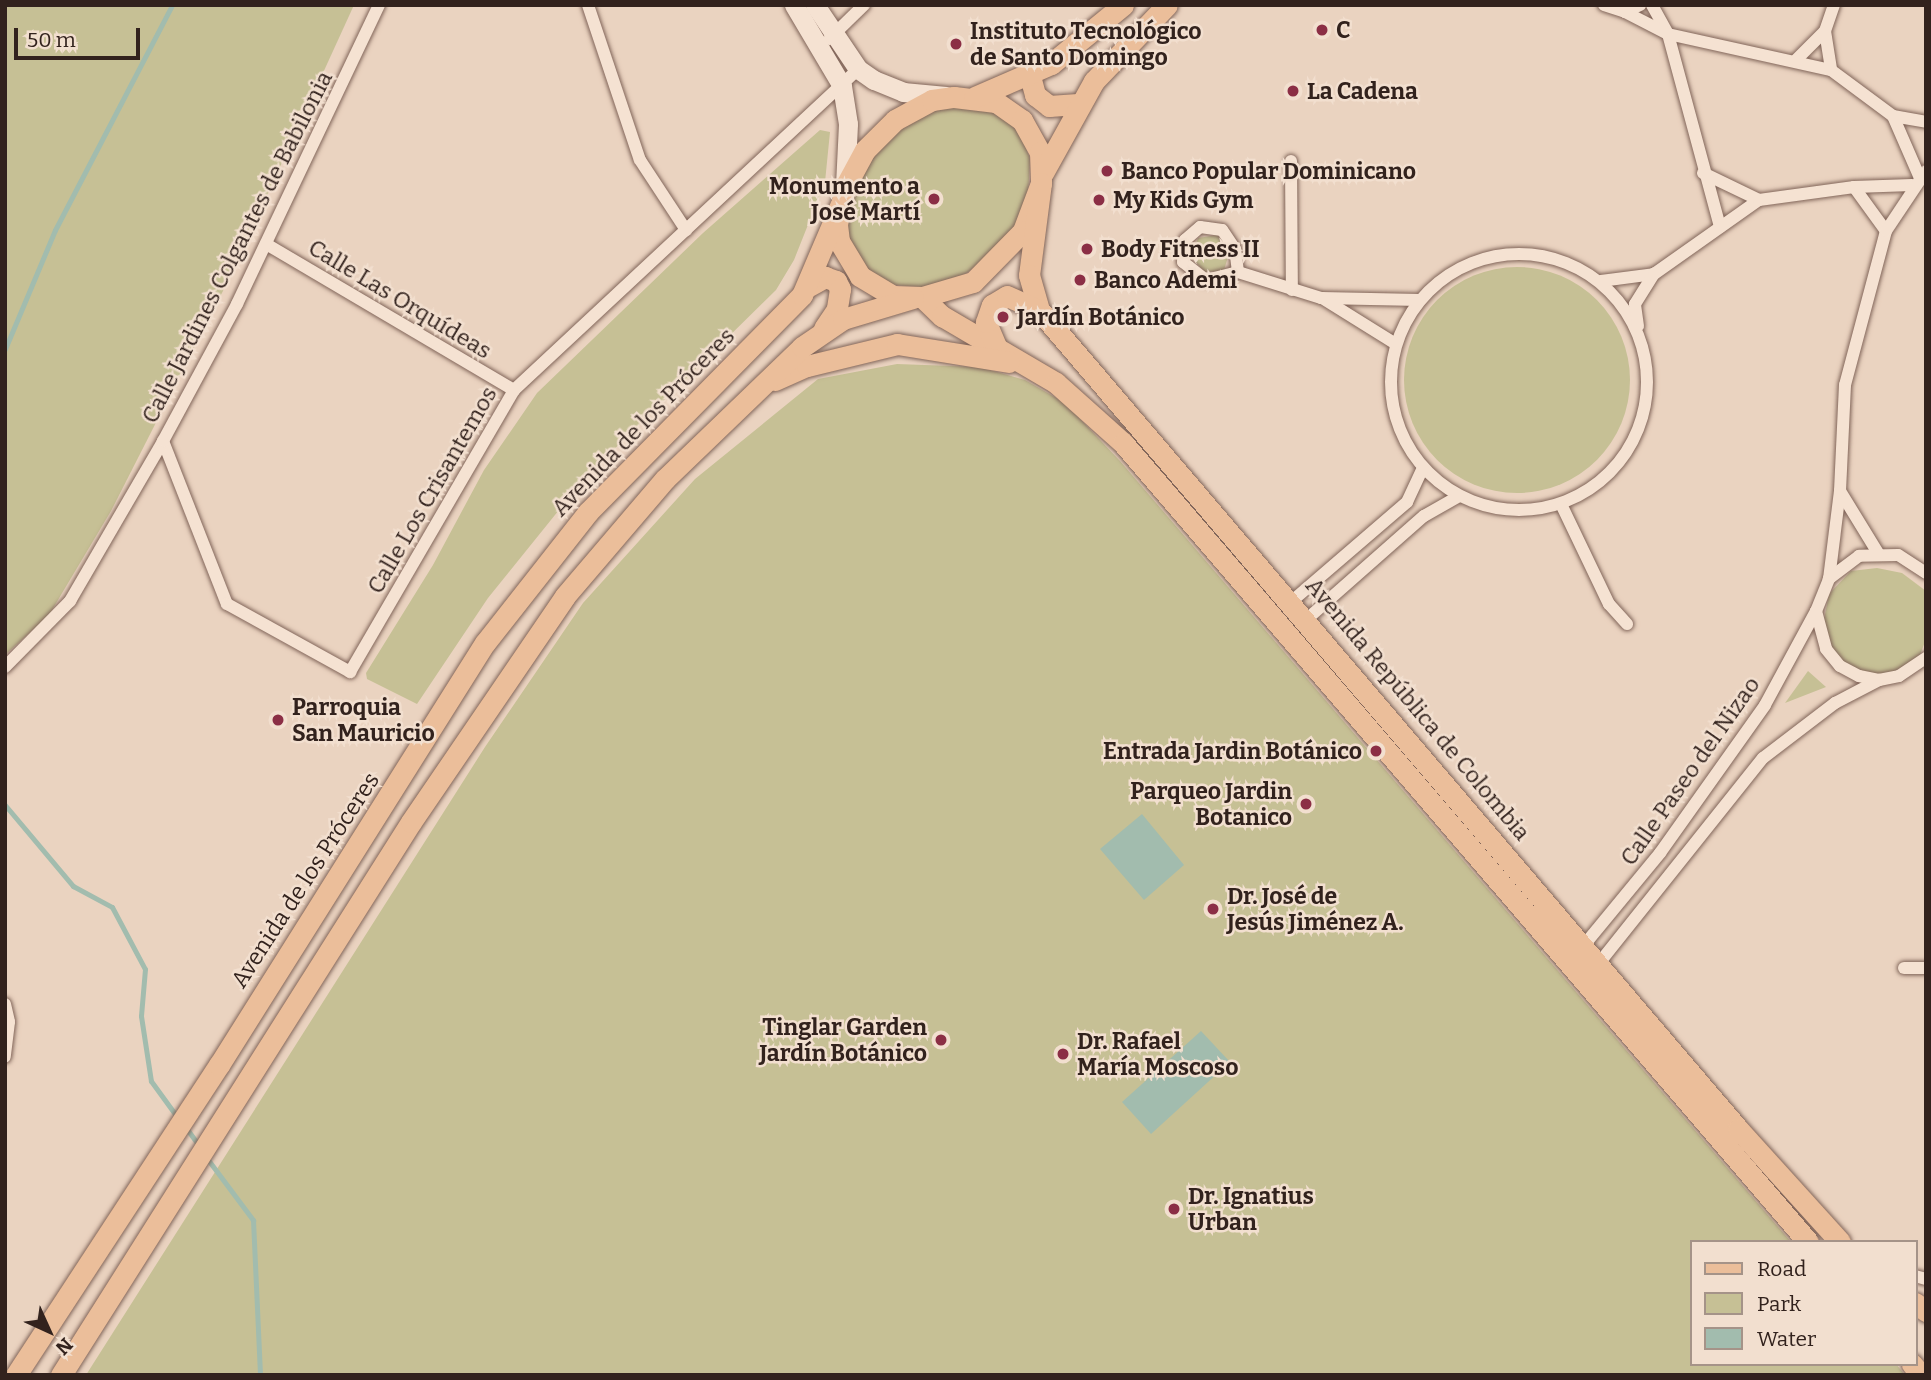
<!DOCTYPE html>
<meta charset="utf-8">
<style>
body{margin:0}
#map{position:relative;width:1931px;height:1380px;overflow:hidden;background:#ead3c0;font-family:Bitter,serif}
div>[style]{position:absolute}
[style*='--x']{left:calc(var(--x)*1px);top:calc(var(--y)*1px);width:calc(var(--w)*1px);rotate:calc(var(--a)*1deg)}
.green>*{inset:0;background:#c6c095}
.round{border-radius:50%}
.water>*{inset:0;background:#a2bcae}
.stream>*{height:5px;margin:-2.5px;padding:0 2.5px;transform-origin:2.5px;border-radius:2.5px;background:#a2bcae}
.roads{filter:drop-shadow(0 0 2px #816559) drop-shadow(0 0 2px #816559)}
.minor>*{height:12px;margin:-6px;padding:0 6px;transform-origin:6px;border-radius:6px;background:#f5e2d2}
.minor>.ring{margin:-6px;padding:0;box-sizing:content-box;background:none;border:12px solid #f5e2d2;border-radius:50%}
.secondary>*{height:19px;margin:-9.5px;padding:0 9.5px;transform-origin:9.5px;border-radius:9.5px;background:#f5e2d2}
.primary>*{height:21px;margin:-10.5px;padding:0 10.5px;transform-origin:10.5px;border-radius:10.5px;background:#ebbe9a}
.dots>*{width:19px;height:19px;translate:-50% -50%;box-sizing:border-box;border:4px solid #f2dfcf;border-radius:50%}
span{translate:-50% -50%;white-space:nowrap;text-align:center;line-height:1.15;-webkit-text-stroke:5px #f2dfcf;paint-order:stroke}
.poi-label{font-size:23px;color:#32221d;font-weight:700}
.left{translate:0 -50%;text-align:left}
.right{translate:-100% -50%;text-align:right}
.street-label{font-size:23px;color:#32221d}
.frame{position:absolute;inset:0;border:7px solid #32221d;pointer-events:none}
.legend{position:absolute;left:1690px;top:1240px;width:228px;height:126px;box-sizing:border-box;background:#f2dfcf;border:2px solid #a59388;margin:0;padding:9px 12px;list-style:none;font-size:21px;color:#32221d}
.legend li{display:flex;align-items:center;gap:14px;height:35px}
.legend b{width:35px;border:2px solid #a59388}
.north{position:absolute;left:14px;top:1296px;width:70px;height:70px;-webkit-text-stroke:5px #f2dfcf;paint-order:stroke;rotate:135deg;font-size:19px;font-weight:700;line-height:28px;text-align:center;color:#32221d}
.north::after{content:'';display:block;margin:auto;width:24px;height:32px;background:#32221d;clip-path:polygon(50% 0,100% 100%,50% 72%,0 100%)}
.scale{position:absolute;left:14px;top:28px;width:126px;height:32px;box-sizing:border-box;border:4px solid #32221d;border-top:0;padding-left:9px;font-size:21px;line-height:24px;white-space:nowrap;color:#32221d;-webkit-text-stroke:5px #f2dfcf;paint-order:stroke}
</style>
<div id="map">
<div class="green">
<i style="clip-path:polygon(5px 5px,354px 5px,227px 283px,111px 511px,49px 615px,5px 655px)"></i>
<i style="clip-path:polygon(967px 105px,988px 108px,1009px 119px,1022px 137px,1030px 159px,1028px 197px,1013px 230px,974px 268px,957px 279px,923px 288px,888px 284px,862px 267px,843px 227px,859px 169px,903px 126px,933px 111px)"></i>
<i style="clip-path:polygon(820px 130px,830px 132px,825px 182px,794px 260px,776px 290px,584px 479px,488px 598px,417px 704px,367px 679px,366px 673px,433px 565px,484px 470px,537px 393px,703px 233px)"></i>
<i style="clip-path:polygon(1217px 235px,1230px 250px,1224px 270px,1205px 272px,1191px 257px,1198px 238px)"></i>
<i class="round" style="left:1404px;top:267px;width:226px;height:226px"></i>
<i style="clip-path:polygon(897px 364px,979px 367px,1025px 380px,1065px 403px,1120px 461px,1791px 1242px,1691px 1242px,1691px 1364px,1896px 1364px,1905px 1375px,86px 1375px,485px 747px,583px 603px,695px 479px,818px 379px)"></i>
<i style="clip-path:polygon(1877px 568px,1902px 573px,1926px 591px,1926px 639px,1920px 655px,1890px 676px,1861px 671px,1837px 659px,1822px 630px,1829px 594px,1851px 571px)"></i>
<i style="clip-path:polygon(1808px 671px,1826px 687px,1785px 703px)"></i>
</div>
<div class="water">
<i style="clip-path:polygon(1142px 814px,1184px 865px,1144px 900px,1100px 849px)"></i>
<i style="clip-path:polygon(1201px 1031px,1230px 1062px,1151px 1134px,1122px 1102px)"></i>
</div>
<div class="stream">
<i style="--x:5;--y:349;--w:129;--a:-67.2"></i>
<i style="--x:55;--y:230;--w:254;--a:-62.5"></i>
<i style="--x:5;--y:805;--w:106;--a:50"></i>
<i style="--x:73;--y:886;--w:44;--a:28.3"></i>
<i style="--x:112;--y:907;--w:70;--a:62"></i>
<i style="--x:145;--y:969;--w:47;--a:94.9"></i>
<i style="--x:141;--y:1016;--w:66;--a:81.3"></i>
<i style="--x:151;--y:1081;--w:46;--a:53.9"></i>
<i style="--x:184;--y:1125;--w:26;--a:54"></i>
<i style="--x:206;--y:1157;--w:79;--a:53.3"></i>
<i style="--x:253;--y:1220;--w:155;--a:87.4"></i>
</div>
<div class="roads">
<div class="minor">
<i style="--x:588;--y:5;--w:163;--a:71.5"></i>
<i style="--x:640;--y:160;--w:84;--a:56.7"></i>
<i style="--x:1604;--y:5;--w:22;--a:18"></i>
<i style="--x:1625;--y:12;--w:17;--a:-25"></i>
<i style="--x:1652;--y:5;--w:33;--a:61"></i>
<i style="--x:1668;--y:34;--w:200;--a:74.9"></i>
<i style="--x:1625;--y:12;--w:48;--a:27.1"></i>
<i style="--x:1668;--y:34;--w:167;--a:12.5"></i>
<i style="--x:1831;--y:70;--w:77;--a:36.6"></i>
<i style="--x:1893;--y:116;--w:34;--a:10"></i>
<i style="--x:1825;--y:31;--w:39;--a:81"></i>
<i style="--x:829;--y:39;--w:49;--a:-44.2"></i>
<i style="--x:1796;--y:60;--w:41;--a:-45"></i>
<i style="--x:1825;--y:31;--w:28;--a:-71"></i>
<i style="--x:1893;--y:116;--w:68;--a:66.5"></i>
<i style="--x:1291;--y:161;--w:129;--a:89.6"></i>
<i style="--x:1703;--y:173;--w:62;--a:25.7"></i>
<i style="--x:1854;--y:187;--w:58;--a:-2"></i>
<i style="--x:266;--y:244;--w:288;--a:30.5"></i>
<i class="ring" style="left:1391px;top:254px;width:244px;height:244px"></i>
<i style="--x:1238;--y:272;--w:23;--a:-97"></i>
<i style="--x:1235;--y:249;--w:23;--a:-124"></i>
<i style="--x:1222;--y:230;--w:22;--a:-172"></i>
<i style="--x:1200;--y:227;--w:20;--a:139"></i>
<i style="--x:1185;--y:240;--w:22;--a:95"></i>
<i style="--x:1183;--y:262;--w:29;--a:38"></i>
<i style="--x:1206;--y:280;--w:33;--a:-14"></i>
<i style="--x:1238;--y:272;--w:87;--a:17.4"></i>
<i style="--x:1321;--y:298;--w:99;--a:1.2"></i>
<i style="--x:1601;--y:281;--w:53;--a:-7.5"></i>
<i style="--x:1322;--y:298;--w:87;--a:31.9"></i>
<i style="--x:1638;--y:326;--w:22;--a:-98"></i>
<i style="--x:1635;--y:304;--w:36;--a:-58"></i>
<i style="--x:1654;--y:274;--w:128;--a:-35.2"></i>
<i style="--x:1759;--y:200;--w:96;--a:-7.8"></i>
<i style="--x:1854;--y:187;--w:54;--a:54"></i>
<i style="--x:163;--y:441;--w:175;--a:68.6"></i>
<i style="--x:227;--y:604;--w:141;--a:28.9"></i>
<i style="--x:350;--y:672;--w:326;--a:-59.8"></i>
<i style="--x:514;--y:390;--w:471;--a:-43"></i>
<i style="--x:1840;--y:491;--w:73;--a:58.5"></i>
<i style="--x:1561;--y:504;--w:111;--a:64.4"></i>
<i style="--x:1609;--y:604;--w:27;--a:48"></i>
<i style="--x:1926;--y:573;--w:33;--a:-147"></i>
<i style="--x:1898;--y:555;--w:39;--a:179"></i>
<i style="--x:1859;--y:556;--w:38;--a:143"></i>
<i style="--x:1829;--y:579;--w:35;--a:112"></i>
<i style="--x:1816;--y:611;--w:39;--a:75"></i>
<i style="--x:1826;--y:649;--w:22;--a:51"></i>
<i style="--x:1840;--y:666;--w:21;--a:28"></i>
<i style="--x:1859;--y:676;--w:20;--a:11"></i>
<i style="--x:1879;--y:680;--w:20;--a:-11"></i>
<i style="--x:1899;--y:676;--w:32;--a:-34"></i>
<i style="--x:1829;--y:579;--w:89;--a:-82.9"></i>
<i style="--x:1840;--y:491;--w:106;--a:-87.3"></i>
<i style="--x:1845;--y:385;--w:159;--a:-75.1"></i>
<i style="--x:1886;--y:231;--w:72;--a:-56.3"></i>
<i style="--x:1292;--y:601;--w:152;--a:-40.7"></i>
<i style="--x:1407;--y:502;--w:38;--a:-65"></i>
<i style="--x:1307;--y:619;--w:156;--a:-41.4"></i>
<i style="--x:1424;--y:516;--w:40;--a:-29.7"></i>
<i style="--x:5;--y:667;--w:93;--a:-45.4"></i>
<i style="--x:70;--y:601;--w:185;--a:-59.8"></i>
<i style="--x:163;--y:441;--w:156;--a:-61.6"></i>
<i style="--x:237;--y:304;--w:331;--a:-64.6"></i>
<i style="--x:1585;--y:944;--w:118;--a:-50.5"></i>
<i style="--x:1660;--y:853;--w:181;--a:-54.6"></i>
<i style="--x:1765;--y:705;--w:107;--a:-61.5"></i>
<i style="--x:1600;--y:962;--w:261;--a:-51.4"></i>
<i style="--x:1763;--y:758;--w:91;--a:-37.4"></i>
<i style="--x:1835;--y:703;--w:50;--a:-27.6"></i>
<i style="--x:1904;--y:968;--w:22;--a:0"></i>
<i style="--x:5;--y:1004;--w:18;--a:77"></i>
<i style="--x:9;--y:1022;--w:35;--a:97"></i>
<i style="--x:1915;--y:1276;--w:11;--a:15"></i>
</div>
<div class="secondary">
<i style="--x:794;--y:5;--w:94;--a:59.3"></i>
<i style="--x:842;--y:86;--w:38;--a:81"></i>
<i style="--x:848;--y:124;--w:62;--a:92.8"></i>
<i style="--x:815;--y:5;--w:77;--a:56.1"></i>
<i style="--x:858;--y:69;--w:19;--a:35"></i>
<i style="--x:874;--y:80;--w:31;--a:22"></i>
<i style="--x:903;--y:92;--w:43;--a:5.3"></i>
</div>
<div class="primary">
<i style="--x:1030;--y:76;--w:20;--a:75"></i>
<i style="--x:1035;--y:95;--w:18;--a:38"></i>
<i style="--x:1049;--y:106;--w:29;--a:-4"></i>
<i style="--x:954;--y:97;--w:42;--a:6.8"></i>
<i style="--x:996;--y:102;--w:32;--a:35"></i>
<i style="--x:1022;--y:120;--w:37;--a:61"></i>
<i style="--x:1040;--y:152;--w:31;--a:88"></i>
<i style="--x:1041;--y:183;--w:51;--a:110.6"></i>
<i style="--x:1023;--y:231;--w:71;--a:134.4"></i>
<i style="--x:973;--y:282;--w:53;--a:163.6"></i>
<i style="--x:922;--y:297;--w:29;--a:-178"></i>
<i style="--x:893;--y:296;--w:39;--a:-149"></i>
<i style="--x:860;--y:276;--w:41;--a:-121"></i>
<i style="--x:839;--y:241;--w:17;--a:-97"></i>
<i style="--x:837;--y:224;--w:38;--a:-78"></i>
<i style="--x:845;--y:187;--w:42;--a:-61.6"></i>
<i style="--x:865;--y:150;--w:42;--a:-45"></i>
<i style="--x:895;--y:120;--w:42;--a:-28.4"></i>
<i style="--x:932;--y:100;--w:22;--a:-8"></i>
<i style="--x:975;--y:97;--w:83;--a:-23.5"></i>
<i style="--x:1051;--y:64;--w:93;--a:-39.3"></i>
<i style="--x:1043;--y:173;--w:105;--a:-61"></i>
<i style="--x:1094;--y:81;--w:105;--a:-46.2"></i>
<i style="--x:1041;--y:183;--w:93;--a:97.4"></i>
<i style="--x:1029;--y:275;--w:36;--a:74"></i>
<i style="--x:1039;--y:310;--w:1077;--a:49.52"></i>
<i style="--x:1738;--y:1129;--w:152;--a:47.9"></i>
<i style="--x:807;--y:287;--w:21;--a:-29"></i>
<i style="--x:825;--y:277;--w:12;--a:20"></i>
<i style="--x:836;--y:281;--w:9;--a:63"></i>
<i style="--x:840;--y:289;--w:20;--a:99"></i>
<i style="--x:837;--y:309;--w:23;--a:124"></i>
<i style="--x:922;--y:297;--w:28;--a:44"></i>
<i style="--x:942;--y:316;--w:132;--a:30.4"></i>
<i style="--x:1056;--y:383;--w:90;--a:41.8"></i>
<i style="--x:1123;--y:443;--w:1052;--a:49.39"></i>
<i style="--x:996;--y:346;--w:26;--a:-113"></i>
<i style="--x:986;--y:322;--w:18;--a:-71"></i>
<i style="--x:992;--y:305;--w:17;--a:-31"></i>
<i style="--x:1007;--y:296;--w:35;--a:24"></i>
<i style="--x:775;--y:380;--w:35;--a:-24"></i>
<i style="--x:807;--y:366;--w:93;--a:-13.7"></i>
<i style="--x:897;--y:344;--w:113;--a:9.1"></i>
<i style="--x:1915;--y:1303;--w:14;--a:36"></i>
<i style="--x:1912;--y:1364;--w:14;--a:51"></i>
<i style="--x:16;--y:1375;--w:371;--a:-56.8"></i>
<i style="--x:219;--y:1065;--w:499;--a:-57.8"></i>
<i style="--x:485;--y:643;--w:167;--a:-51.8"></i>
<i style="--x:588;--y:512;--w:305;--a:-45.4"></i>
<i style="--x:802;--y:295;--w:97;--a:-66.9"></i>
<i style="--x:61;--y:1375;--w:654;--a:-57.67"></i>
<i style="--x:411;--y:822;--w:273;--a:-55.7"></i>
<i style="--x:565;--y:596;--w:154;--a:-49.5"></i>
<i style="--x:665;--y:479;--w:190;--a:-43.9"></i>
<i style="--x:802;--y:347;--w:50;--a:-34.3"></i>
<i style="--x:843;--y:319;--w:73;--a:-16.7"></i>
</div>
</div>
<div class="dots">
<i style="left:1322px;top:30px;background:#8b2e45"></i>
<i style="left:956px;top:44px;background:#8b2e45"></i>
<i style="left:1293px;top:91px;background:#8b2e45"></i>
<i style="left:1107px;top:171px;background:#8b2e45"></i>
<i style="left:934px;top:199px;background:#8b2e45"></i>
<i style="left:1099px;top:200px;background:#8b2e45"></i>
<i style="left:1087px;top:249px;background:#8b2e45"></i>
<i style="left:1080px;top:280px;background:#8b2e45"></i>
<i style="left:1003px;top:317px;background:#8b2e45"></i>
<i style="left:278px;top:720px;background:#8b2e45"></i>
<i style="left:1376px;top:751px;background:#8b2e45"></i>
<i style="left:1306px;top:804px;background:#8b2e45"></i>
<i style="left:1213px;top:909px;background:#8b2e45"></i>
<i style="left:941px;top:1040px;background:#8b2e45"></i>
<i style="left:1063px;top:1054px;background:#8b2e45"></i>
<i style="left:1174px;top:1209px;background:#8b2e45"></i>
</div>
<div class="poi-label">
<span class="left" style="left:1336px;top:30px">C</span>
<span class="left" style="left:970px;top:44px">Instituto Tecnológico<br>de Santo Domingo</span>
<span class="left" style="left:1307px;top:91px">La Cadena</span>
<span class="left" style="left:1121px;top:171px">Banco Popular Dominicano</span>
<span class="right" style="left:920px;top:199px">Monumento a<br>José Martí</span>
<span class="left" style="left:1113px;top:200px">My Kids Gym</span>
<span class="left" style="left:1101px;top:249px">Body Fitness II</span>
<span class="left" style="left:1094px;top:280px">Banco Ademi</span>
<span class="left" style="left:1017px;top:317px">Jardín Botánico</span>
<span class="left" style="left:292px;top:720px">Parroquia<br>San Mauricio</span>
<span class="right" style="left:1362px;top:751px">Entrada Jardin Botánico</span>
<span class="right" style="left:1292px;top:804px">Parqueo Jardin<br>Botanico</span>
<span class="left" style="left:1227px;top:909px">Dr. José de<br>Jesús Jiménez A.</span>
<span class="right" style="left:927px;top:1040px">Tinglar Garden<br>Jardín Botánico</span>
<span class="left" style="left:1077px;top:1054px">Dr. Rafael<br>María Moscoso</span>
<span class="left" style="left:1188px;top:1209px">Dr. Ignatius<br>Urban</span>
</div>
<div class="street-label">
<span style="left:237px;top:247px;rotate:-63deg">Calle Jardines Colgantes de Babilonia</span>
<span style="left:400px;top:299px;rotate:31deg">Calle Las Orquídeas</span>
<span style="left:643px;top:422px;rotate:-46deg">Avenida de los Próceres</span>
<span style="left:432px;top:490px;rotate:-60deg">Calle Los Crisantemos</span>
<span style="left:1418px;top:709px;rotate:50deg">Avenida República de Colombia</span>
<span style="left:1690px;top:771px;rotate:-55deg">Calle Paseo del Nizao</span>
<span style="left:305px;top:880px;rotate:-57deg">Avenida de los Próceres</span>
</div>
<div class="frame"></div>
<ul class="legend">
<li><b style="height:9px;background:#ebbe9a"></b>Road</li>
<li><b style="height:19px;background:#c6c095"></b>Park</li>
<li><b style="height:19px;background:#a2bcae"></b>Water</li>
</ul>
<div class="north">N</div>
<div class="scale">50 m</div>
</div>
